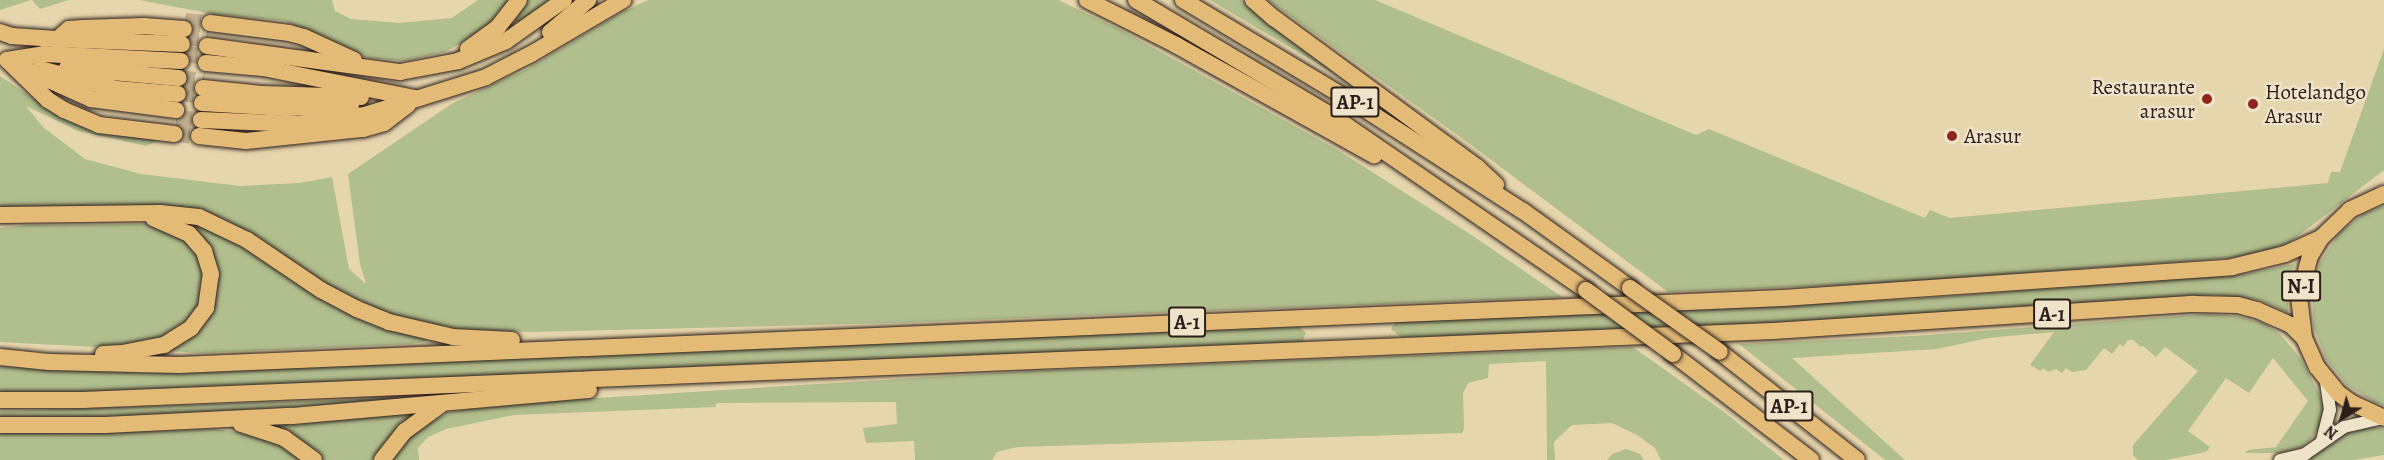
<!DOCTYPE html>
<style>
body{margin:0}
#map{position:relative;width:2384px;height:460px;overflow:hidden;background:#e6d6ae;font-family:Alegreya,serif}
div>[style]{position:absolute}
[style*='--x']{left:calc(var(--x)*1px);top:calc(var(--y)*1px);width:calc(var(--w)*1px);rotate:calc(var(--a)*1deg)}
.green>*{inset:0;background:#b1be8e}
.highway-tunnel>*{height:16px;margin-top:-8px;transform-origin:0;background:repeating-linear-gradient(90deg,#c1b190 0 16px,transparent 0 24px)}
.roads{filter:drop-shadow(0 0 2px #2c1e19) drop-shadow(0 0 2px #2c1e19)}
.secondary>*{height:12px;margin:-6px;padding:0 6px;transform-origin:6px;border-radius:6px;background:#efe4ca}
.highway>*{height:16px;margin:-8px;padding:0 8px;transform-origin:8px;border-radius:8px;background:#e3bb77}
.bridges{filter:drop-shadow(0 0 2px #2c1e19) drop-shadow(0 0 2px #2c1e19)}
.highway-bridge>*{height:16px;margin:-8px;padding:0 8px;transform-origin:8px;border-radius:8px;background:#e3bb77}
.dots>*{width:16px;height:16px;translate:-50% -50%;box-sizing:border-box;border:3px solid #efe4ca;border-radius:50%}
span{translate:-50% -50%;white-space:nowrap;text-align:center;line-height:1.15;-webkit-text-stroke:4.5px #efe4ca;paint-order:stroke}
.shield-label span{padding:2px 4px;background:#efe4ca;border:2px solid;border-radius:4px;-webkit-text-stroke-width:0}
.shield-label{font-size:20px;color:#2c1e19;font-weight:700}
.poi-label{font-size:21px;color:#2c1e19}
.right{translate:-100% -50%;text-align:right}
.left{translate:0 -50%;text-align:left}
.north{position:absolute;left:2312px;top:388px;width:60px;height:60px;-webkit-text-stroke:4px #efe4ca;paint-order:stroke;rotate:217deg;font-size:16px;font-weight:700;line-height:24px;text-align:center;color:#2c1e19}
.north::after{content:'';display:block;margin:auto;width:21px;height:27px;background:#2c1e19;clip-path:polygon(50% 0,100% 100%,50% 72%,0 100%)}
</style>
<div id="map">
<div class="green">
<i style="clip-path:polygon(0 0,31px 0,0 10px)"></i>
<i style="clip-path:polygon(32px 0,69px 0,40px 9px)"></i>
<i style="clip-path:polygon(139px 0,332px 0,335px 11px,351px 19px,399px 23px,452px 18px,478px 0,510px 0,484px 31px,445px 52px,404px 61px,368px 58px,285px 21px,213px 14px)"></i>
<i style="clip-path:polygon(526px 0,553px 0,518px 24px,515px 20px)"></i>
<i style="clip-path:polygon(648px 0,1058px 0,1119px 29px,1336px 149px,1473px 236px,1562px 297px,896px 323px,532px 332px,464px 330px,414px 322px,364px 306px,210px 216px,0 209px,0 76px,59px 116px,160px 140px,146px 146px,78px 131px,26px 106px,43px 127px,85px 159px,141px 174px,240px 186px,300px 183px,332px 177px,349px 269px,366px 284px,360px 264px,348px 174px,453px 103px,527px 69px,619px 14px)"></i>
<i style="clip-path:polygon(1210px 0,1242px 0,1273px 27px,1345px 80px)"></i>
<i style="clip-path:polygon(1268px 0,1375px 0,1696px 135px,1709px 129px,1925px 218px,1930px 210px,1950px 218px,2328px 183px,2331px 172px,2340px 172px,2384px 49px,2384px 170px,2289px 243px,2260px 253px,2228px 258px,1891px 283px,1668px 292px,1459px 136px)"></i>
<i style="clip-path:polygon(2384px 206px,2384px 405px,2376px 403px,2347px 385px,2326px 359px,2314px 328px,2312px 295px,2320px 263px,2338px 235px,2363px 214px)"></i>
<i style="clip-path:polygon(177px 219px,213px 227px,427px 339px,425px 342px,411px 344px,202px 353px,168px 351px,218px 276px)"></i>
<i style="clip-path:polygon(151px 224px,182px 237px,193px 249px,202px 267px,205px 286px,201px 302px,191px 319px,163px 338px,138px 344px,95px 347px,0 342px,0 228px,28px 225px)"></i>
<i style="clip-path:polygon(2294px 264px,2288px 293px,2288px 313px,2260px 300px,2214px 295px,1838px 321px,1405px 340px,1391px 329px,1395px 322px,1912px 299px,2244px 274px)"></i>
<i style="clip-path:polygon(2205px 314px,2236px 316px,2263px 323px,2280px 334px,2300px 358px,2318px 391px,2325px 411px,2321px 425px,2311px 439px,2298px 449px,2277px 453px,2245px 453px,2248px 450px,2276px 447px,2308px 401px,2273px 358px,2249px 393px,2226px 378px,2188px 431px,2210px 447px,2206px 452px,2166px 460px,2138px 460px,2133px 455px,2133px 445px,2198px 371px,2165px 347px,2156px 357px,2143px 346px,2141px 347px,2133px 340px,2128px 340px,2123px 347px,2120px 344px,2112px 354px,2104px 348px,2086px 370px,2072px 372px,2066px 368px,2062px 373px,2056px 369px,2048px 372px,2043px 368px,2041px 371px,2030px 365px,2054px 332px,1988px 338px,1937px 349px,1792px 358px,1905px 460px,1885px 460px,1739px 344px,1914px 336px)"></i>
<i style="clip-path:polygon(1298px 326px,1306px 333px,1302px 342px,85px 393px,0 393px,0 366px,150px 373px,223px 371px)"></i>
<i style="clip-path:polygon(1633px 347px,1724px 412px,1784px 460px,1661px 460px,1655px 448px,1637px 435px,1612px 423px,1572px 425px,1554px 442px,1555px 460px,1547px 460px,1546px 361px,1489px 364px,1488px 378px,1468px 383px,1463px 393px,1464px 429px,1462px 433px,1018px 447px,997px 452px,992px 460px,915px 460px,914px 441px,866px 443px,863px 428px,897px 424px,896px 402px,717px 403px,715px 407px,514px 415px,446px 429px,428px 437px,418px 448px,419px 460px,390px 460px,404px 442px,425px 425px,451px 412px,500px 404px,1026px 371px)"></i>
<i style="clip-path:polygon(398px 398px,399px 402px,294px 412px,0 422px,0 411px)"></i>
<i style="clip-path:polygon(418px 412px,374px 460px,322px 460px,271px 425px)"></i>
<i style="clip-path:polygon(2363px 425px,2384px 429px,2384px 455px,2354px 460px,2308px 460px,2345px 431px)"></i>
<i style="clip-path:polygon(213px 429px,248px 433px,273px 440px,304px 460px,0 460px,0 432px,78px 434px)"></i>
<i style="clip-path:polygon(1626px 449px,1640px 454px,1644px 460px,1607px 460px,1612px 454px)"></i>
</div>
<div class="highway-tunnel">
<i style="--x:185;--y:21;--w:25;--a:5"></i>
<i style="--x:183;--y:37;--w:25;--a:5"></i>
<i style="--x:182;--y:54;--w:25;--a:5"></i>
<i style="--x:179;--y:78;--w:25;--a:7"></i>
<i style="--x:178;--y:94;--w:25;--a:2"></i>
<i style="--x:176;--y:118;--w:25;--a:5"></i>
<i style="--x:174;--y:134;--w:25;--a:5"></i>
</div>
<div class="roads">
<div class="secondary">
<i style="--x:2322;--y:441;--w:32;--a:-76"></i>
<i style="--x:2330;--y:410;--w:30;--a:-98"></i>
<i style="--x:2280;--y:460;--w:26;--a:-13"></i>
<i style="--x:2305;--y:454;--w:47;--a:-34.7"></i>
<i style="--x:2344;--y:427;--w:40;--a:-13"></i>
</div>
<div class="highway">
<i style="--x:1087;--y:0;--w:100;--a:26.8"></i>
<i style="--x:1176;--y:45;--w:227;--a:29.1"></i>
<i style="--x:1136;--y:0;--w:230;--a:30.6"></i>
<i style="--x:1334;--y:117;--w:306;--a:34.5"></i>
<i style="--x:1183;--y:0;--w:210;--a:31"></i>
<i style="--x:1363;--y:108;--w:190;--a:32.8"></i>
<i style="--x:1523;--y:211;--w:132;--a:35.7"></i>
<i style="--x:1253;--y:0;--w:28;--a:41"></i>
<i style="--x:1274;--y:18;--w:252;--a:36.3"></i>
<i style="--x:1477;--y:167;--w:26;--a:43"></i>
<i style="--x:210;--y:23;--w:80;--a:7.2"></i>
<i style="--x:289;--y:33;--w:16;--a:15"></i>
<i style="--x:304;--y:37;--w:55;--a:24.7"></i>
<i style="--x:0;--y:32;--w:13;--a:18"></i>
<i style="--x:12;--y:36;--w:44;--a:3.9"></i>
<i style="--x:56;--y:39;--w:126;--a:2.3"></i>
<i style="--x:550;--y:32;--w:50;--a:-40.1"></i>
<i style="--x:60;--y:37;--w:12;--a:-42"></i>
<i style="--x:69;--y:29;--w:14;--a:-4"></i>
<i style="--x:83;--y:28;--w:61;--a:-1.9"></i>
<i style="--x:144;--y:26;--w:40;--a:4.3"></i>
<i style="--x:207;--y:46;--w:195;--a:7.7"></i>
<i style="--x:400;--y:72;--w:59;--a:-10.7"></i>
<i style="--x:458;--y:61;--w:52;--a:-22.6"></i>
<i style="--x:506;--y:41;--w:71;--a:-35.3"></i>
<i style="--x:468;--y:49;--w:37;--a:-36"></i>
<i style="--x:498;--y:27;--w:34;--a:-52"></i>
<i style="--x:7;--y:60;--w:57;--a:44.3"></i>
<i style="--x:48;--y:100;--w:19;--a:32"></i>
<i style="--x:64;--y:110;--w:38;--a:23"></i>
<i style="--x:99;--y:125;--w:76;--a:6.8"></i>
<i style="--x:7;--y:60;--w:37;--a:-9"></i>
<i style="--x:44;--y:54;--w:137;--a:2.9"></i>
<i style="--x:206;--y:63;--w:57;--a:5"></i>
<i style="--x:263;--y:68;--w:155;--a:11.2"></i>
<i style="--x:22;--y:68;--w:76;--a:24.2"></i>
<i style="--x:91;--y:99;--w:86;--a:7.4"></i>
<i style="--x:67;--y:68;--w:112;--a:5.1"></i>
<i style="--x:40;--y:69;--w:80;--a:14.6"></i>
<i style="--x:117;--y:89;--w:61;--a:4.7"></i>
<i style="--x:203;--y:88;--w:59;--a:5.8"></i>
<i style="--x:262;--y:94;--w:99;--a:1.7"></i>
<i style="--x:202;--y:103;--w:84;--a:3.4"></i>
<i style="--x:286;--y:108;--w:65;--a:-1.8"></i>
<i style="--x:201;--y:120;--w:97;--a:2.4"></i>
<i style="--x:298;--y:124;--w:68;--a:-7.7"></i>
<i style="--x:365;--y:115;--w:127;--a:-17.4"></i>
<i style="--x:486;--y:77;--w:51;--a:-27.1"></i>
<i style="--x:531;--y:54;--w:107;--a:-30.4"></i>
<i style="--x:199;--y:136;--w:47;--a:6.1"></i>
<i style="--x:246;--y:141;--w:118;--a:-5.9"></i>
<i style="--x:363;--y:129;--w:22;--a:-16"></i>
<i style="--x:384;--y:123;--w:30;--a:-37"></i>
<i style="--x:2384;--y:194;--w:38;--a:155"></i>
<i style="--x:2350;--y:210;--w:40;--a:136"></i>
<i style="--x:2321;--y:238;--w:21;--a:121"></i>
<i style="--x:2310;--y:256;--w:42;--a:105"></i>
<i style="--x:2299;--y:297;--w:41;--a:83"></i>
<i style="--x:2304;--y:338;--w:32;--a:66"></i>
<i style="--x:2317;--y:367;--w:33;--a:51"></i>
<i style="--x:2338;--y:393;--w:17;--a:36"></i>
<i style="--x:2352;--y:403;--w:35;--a:25"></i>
<i style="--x:0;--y:215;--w:160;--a:-0.7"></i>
<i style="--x:160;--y:213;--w:39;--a:6"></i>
<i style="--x:199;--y:217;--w:53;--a:25.6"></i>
<i style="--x:247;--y:240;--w:89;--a:34"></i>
<i style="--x:321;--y:290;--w:41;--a:27.8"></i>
<i style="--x:357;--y:309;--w:35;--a:22"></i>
<i style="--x:389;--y:322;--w:66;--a:13.2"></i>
<i style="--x:453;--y:337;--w:59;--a:2.9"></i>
<i style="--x:1720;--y:352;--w:174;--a:38.2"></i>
<i style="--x:103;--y:354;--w:19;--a:-3"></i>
<i style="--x:122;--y:353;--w:43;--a:-10.8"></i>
<i style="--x:164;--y:345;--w:32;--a:-32"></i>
<i style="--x:191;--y:328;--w:25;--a:-53"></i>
<i style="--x:206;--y:308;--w:34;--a:-82"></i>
<i style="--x:211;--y:274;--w:24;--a:-107"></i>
<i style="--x:204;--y:251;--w:23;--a:-131"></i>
<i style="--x:189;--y:234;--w:39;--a:-156"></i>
<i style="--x:1673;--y:354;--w:174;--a:37.5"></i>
<i style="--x:0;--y:357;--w:49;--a:5.8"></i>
<i style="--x:49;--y:362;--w:130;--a:1.3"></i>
<i style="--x:179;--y:365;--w:1605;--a:-2.39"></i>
<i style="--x:1783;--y:298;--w:450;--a:-3.9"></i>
<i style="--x:2232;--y:267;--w:55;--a:-13.8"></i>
<i style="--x:2285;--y:254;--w:39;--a:-24"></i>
<i style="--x:0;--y:400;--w:82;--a:0"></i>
<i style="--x:82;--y:400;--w:1692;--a:-2.34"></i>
<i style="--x:1773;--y:331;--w:422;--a:-3.7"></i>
<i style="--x:2194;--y:304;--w:44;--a:1.3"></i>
<i style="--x:2238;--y:305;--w:20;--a:15"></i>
<i style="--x:2257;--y:310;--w:37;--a:24"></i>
<i style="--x:2291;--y:325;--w:18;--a:45"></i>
<i style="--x:241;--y:424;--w:45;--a:18"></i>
<i style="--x:284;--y:438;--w:37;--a:36"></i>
<i style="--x:0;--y:425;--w:105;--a:0"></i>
<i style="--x:105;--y:425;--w:187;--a:-2.8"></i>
<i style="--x:292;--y:416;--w:298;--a:-5"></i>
<i style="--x:382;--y:460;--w:37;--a:-52"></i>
<i style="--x:405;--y:431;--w:46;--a:-36.1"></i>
</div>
</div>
<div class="bridges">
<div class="highway-bridge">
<i style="--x:1630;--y:288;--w:110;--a:35.4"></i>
<i style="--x:1586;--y:290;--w:108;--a:36.3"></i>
</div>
</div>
<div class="dots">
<i style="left:2207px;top:99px;background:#8f2418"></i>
<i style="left:2253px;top:104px;background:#8f2418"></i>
<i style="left:1952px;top:136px;background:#8f2418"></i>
</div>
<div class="shield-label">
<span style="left:1355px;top:102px">AP-1</span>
<span style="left:2301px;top:286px">N-I</span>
<span style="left:2052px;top:314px">A-1</span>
<span style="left:1187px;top:322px">A-1</span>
<span style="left:1789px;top:406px">AP-1</span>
</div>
<div class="poi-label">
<span class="right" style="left:2195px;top:99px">Restaurante<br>arasur</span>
<span class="left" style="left:2265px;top:104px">Hotelandgo<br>Arasur</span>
<span class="left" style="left:1964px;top:136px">Arasur</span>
</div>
<div class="north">N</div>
</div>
